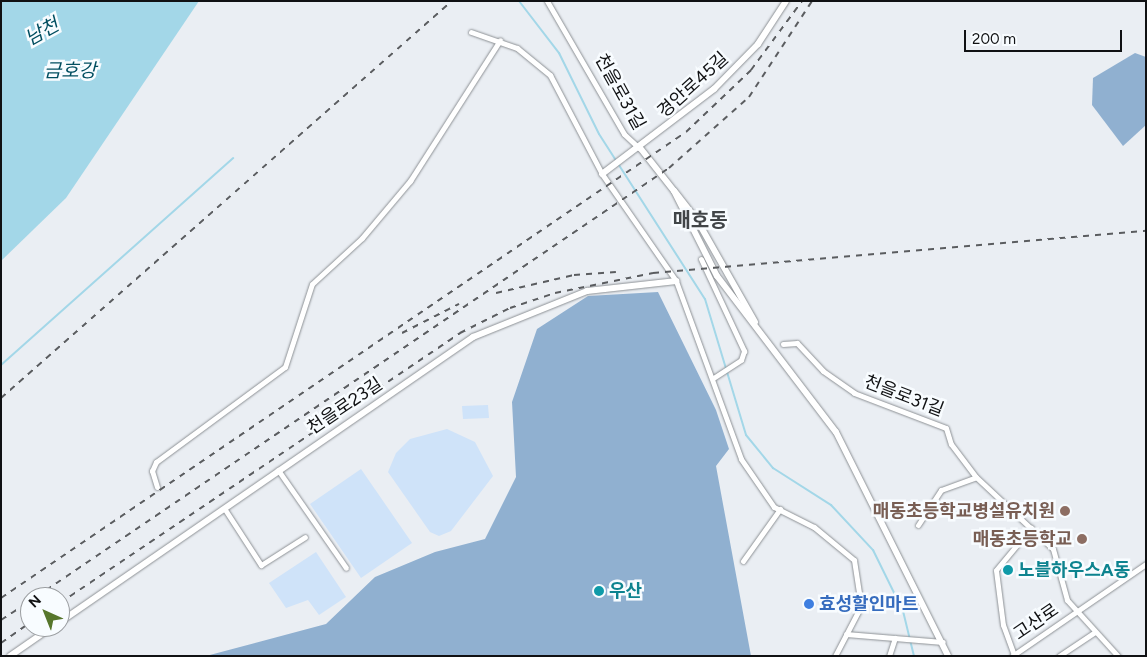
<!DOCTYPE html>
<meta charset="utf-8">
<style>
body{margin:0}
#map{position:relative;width:1147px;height:657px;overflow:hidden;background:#eaeef3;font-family:Figtree,"Noto Sans KR",sans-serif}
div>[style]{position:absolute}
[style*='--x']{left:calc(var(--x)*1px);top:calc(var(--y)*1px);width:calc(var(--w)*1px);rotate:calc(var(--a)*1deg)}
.green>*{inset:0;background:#cfe3f9}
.forest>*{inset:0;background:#90b0d0}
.water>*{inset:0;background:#a3d7e8}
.stream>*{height:2px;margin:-1px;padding:0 1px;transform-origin:1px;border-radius:1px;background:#a3d7e8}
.roads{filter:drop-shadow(0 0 1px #8d9195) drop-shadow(0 0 1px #8d9195)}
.minor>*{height:5px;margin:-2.5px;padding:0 2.5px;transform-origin:2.5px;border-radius:2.5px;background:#fff}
.tertiary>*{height:6px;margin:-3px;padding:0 3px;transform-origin:3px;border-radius:3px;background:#fff}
.rail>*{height:2px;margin-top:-1px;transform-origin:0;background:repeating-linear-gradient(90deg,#5a5c5f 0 6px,transparent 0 12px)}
.dots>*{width:14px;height:14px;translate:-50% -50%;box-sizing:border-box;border:2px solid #f8fcff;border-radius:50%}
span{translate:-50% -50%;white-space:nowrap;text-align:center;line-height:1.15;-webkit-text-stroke:5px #f8fcff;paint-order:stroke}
.street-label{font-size:18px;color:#101113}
.education-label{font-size:18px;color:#785e54;font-weight:700}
.right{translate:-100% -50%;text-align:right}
.culture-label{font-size:18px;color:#0d838f;font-weight:700}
.left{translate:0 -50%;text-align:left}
.shop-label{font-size:18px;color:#366cbe;font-weight:700}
.water-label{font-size:19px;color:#014e60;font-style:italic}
.quarter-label{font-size:20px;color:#414548;font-weight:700}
.frame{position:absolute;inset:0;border:2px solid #101113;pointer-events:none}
.north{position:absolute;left:20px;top:587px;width:50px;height:50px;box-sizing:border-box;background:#f8fcff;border:1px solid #9b9ea1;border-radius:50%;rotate:316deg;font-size:14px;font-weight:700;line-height:20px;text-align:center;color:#101113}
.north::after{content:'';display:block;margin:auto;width:18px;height:22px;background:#56762c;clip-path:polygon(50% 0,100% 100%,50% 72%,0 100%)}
.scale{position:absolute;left:964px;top:30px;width:158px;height:22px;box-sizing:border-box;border:2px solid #101113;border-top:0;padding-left:6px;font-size:15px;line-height:18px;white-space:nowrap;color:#101113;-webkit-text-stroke:4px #f8fcff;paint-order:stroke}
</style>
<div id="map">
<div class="green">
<i style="clip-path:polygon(488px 405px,489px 418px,463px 419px,462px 406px)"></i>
<i style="clip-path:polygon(447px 429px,475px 442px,493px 476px,451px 531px,439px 536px,430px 532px,388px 472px,396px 453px,410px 439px)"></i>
<i style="clip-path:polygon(361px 469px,412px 543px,361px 578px,310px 504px)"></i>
<i style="clip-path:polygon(316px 552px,346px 597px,319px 615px,308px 600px,286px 608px,269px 583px)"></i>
</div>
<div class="forest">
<i style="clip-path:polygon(1135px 53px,1146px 57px,1146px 125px,1123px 146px,1092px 105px,1093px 78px)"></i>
<i style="clip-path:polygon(658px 292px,716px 410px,729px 449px,716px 466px,751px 656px,206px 656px,326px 624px,375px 577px,435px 552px,485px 539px,516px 477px,512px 402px,537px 329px,588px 296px)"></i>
</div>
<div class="water">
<i style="clip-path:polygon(1px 1px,199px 1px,66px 198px,1px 261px)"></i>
</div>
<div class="stream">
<i style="--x:519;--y:1;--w:66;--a:52.4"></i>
<i style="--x:559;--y:53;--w:90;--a:63.7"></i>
<i style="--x:599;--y:134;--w:196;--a:57.3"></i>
<i style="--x:705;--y:299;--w:142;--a:73.2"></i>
<i style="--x:746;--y:435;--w:43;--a:50.7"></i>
<i style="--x:773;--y:468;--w:69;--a:32.5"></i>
<i style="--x:831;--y:505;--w:62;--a:47"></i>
<i style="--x:873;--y:550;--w:68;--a:63.8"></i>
<i style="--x:903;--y:611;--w:46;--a:76.3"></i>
<i style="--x:1;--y:365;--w:311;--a:-41.7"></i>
</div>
<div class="roads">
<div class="minor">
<i style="--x:547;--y:1;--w:154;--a:59.9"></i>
<i style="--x:624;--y:134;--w:21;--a:43"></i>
<i style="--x:471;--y:32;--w:49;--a:19.2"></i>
<i style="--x:517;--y:48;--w:43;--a:39.3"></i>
<i style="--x:550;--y:75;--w:112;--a:62.3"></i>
<i style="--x:602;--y:174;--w:130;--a:55.3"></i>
<i style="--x:676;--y:281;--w:189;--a:69.9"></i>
<i style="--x:741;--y:459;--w:58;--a:55.5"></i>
<i style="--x:774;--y:507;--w:45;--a:26.6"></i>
<i style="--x:814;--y:527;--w:52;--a:39.5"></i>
<i style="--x:854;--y:560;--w:47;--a:81.3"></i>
<i style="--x:861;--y:606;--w:56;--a:117.5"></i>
<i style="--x:701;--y:259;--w:102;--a:64.9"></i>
<i style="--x:744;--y:351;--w:9;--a:108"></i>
<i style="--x:741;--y:360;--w:33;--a:147"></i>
<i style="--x:783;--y:344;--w:14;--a:-4"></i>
<i style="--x:797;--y:343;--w:38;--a:47"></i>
<i style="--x:823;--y:371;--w:38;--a:35"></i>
<i style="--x:854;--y:393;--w:98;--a:20.8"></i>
<i style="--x:946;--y:428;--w:17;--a:73"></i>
<i style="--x:951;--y:444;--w:41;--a:52.9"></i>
<i style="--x:976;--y:477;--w:105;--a:43.1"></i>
<i style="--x:1053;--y:549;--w:53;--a:74.6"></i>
<i style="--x:1067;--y:600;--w:76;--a:47.7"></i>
<i style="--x:278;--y:470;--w:119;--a:55.2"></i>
<i style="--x:157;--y:487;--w:17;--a:-107"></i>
<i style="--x:152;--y:471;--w:10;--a:-66"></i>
<i style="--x:156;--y:462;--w:160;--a:-36.4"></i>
<i style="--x:285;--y:367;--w:87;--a:-72"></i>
<i style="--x:312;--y:284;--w:68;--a:-42.6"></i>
<i style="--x:362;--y:238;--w:75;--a:-49.9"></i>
<i style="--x:410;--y:181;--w:167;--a:-57.4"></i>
<i style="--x:224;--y:508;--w:68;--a:57"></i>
<i style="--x:261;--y:565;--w:52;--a:-32.5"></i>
<i style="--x:918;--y:525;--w:42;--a:-56.7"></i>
<i style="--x:941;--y:490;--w:37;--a:-20"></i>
<i style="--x:743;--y:561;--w:64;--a:-54.6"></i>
<i style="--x:846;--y:634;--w:97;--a:4.7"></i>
<i style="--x:1014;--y:655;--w:32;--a:-110"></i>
<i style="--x:1003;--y:625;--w:55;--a:-97.3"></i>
<i style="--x:996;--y:570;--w:55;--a:-50.2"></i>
<i style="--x:889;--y:656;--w:19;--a:-72"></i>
<i style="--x:1012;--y:656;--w:163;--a:-34.5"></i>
<i style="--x:1059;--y:656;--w:43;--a:-33.7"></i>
</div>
<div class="tertiary">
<i style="--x:641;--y:149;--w:53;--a:51.8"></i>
<i style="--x:602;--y:174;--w:141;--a:-37.2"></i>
<i style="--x:714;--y:89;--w:63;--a:-45.6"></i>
<i style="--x:758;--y:44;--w:51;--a:-56.9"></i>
<i style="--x:755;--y:322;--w:117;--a:-119.6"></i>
<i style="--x:697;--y:220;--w:37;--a:-128"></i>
<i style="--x:674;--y:191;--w:95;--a:63.2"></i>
<i style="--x:717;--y:276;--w:196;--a:52.7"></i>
<i style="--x:836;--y:432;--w:250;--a:63.4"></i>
<i style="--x:60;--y:622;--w:502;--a:-34.61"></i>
<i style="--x:473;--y:337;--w:123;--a:-22"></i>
<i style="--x:587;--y:291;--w:90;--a:-6.4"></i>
<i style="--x:10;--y:656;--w:51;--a:-34.6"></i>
</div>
</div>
<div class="rail">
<i style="--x:496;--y:293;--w:80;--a:-13"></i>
<i style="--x:574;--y:275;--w:42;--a:-4.1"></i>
<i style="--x:402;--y:333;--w:64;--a:-27"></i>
<i style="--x:1;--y:398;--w:601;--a:-41.36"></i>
<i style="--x:36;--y:597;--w:765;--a:-34.13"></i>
<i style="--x:669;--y:168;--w:107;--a:-41.6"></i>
<i style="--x:749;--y:97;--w:115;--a:-56.7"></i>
<i style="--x:1;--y:598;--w:828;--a:-34.23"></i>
<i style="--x:686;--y:132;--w:90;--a:-43.6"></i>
<i style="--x:751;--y:70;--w:86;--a:-53.5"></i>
<i style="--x:60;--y:603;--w:483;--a:-34"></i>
<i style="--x:460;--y:333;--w:56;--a:-26.6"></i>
<i style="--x:510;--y:308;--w:47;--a:-18.4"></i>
<i style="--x:555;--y:293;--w:100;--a:-11.5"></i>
<i style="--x:653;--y:273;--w:495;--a:-4.9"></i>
<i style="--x:1;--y:620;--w:35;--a:-33"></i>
<i style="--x:1;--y:643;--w:35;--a:-35"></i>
</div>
<div class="dots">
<i style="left:1065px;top:511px;background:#8d6e63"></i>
<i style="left:1082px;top:539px;background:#8d6e63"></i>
<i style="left:1008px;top:570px;background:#0f9aa8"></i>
<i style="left:599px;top:591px;background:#0f9aa8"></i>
<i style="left:809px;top:604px;background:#3f7fe0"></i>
</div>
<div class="street-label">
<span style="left:693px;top:85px;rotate:-42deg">경안로45길</span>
<span style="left:620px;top:92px;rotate:61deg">천을로31길</span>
<span style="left:904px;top:396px;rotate:21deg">천을로31길</span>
<span style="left:345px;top:406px;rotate:-34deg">천을로23길</span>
<span style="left:1036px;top:622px;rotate:-34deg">고산로</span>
</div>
<div class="education-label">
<span class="right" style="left:1055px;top:511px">매동초등학교병설유치원</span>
<span class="right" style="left:1072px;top:539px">매동초등학교</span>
</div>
<div class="culture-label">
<span class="left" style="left:1018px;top:570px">노블하우스A동</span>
<span class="left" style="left:609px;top:591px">우산</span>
</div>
<div class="shop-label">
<span class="left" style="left:819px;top:604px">효성할인마트</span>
</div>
<div class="water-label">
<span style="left:42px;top:32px;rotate:-29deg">남천</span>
<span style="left:70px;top:71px">금호강</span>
</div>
<div class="quarter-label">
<span style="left:700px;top:220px">매호동</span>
</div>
<div class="frame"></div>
<div class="north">N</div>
<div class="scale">200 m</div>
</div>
